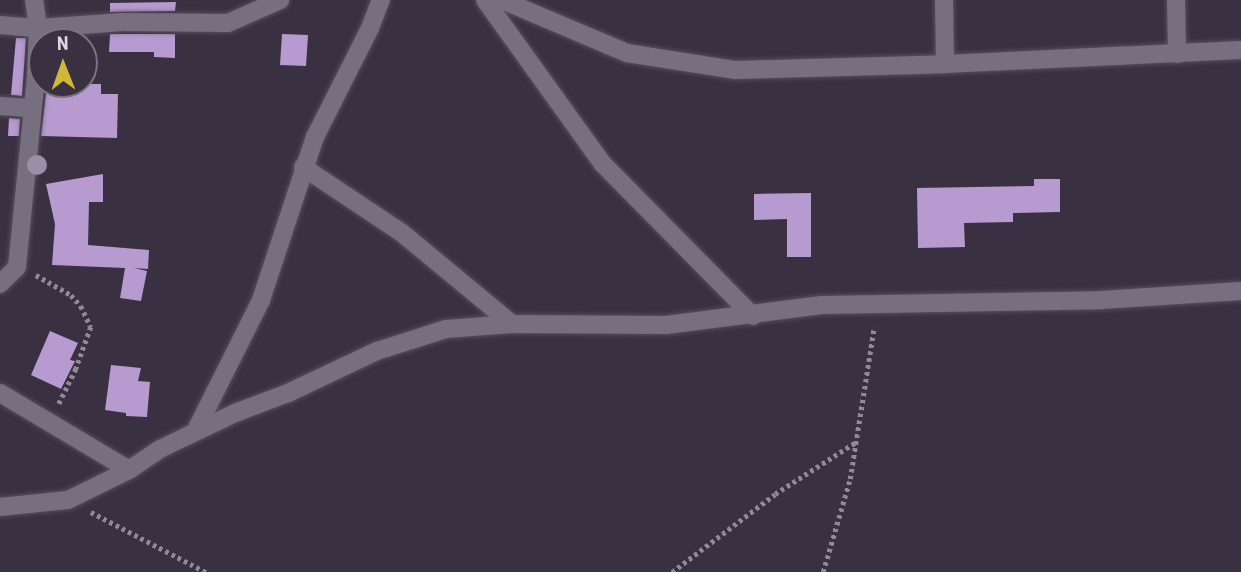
<!DOCTYPE html>
<style>
body{margin:0}
#map{position:relative;width:1241px;height:572px;overflow:hidden;background:#393141;font-family:"Roboto Condensed",sans-serif}
div>[style]{position:absolute}
[style*='--x']{left:calc(var(--x)*1px);top:calc(var(--y)*1px);width:calc(var(--w)*1px);rotate:calc(var(--a)*1deg)}
.building>*{inset:0;background:#b69ad0}
.path>*{height:4.5px;margin-top:-2.25px;transform-origin:0;background:repeating-linear-gradient(90deg,#908a97 0 3.5px,transparent 0 7px)}
.roads{filter:drop-shadow(0 0 2px #554e5b) drop-shadow(0 0 2px #554e5b)}
.minor>*{height:18px;margin:-9px;padding:0 9px;transform-origin:9px;border-radius:9px;background:#776e7f}
.trees>*{width:20px;height:20px;margin:-10px;border-radius:50%;background:#9b8ea7}
span{translate:-50% -50%;white-space:nowrap;text-align:center;line-height:1.15;-webkit-text-stroke:7px #393141;paint-order:stroke}
.north{position:absolute;left:28px;top:28px;width:70px;height:70px;box-sizing:border-box;background:#393141;border:2px solid #7a7381;border-radius:50%;rotate:359deg;font-size:19px;font-weight:700;line-height:28px;text-align:center;color:#dcd7e1}
.north::after{content:'';display:block;margin:auto;width:24px;height:32px;background:#d0b837;clip-path:polygon(50% 0,100% 100%,50% 72%,0 100%)}
</style>
<div id="map">
<div class="building">
<i style="clip-path:polygon(176px 2px,175px 11px,110px 12px,110px 3px)"></i>
<i style="clip-path:polygon(110px 34px,175px 34px,175px 58px,154px 57px,154px 52px,109px 52px)"></i>
<i style="clip-path:polygon(282px 34px,308px 35px,306px 66px,280px 65px)"></i>
<i style="clip-path:polygon(16px 38px,26px 38px,22px 96px,11px 95px)"></i>
<i style="clip-path:polygon(47px 84px,101px 84px,101px 94px,118px 94px,117px 138px,41px 136px)"></i>
<i style="clip-path:polygon(9px 118px,20px 119px,19px 136px,8px 136px)"></i>
<i style="clip-path:polygon(103px 174px,103px 202px,89px 202px,88px 245px,149px 250px,148px 269px,134px 268px,147px 271px,141px 301px,120px 298px,125px 268px,52px 265px,55px 224px,46px 184px)"></i>
<i style="clip-path:polygon(1034px 179px,1060px 179px,1060px 212px,1013px 213px,1013px 222px,964px 223px,965px 247px,918px 248px,917px 188px,1034px 186px)"></i>
<i style="clip-path:polygon(811px 193px,811px 257px,787px 257px,787px 219px,754px 220px,754px 194px)"></i>
<i style="clip-path:polygon(50px 331px,78px 343px,70px 360px,75px 361px,61px 389px,31px 375px)"></i>
<i style="clip-path:polygon(111px 365px,141px 368px,138px 381px,150px 382px,147px 417px,126px 416px,126px 413px,105px 410px)"></i>
</div>
<div class="path">
<i style="--x:36;--y:275;--w:40;--a:29.7"></i>
<i style="--x:71;--y:295;--w:15;--a:48"></i>
<i style="--x:81;--y:306;--w:23;--a:65"></i>
<i style="--x:91;--y:327;--w:45;--a:109.7"></i>
<i style="--x:76;--y:369;--w:39;--a:116"></i>
<i style="--x:91;--y:512;--w:130;--a:27.6"></i>
<i style="--x:672;--y:572;--w:129;--a:-37.1"></i>
<i style="--x:775;--y:494;--w:96;--a:-32.7"></i>
<i style="--x:823;--y:572;--w:97;--a:-73.8"></i>
<i style="--x:850;--y:479;--w:154;--a:-81"></i>
</div>
<div class="roads">
<div class="minor">
<i style="--x:485;--y:0;--w:201;--a:54.3"></i>
<i style="--x:602;--y:163;--w:215;--a:45.4"></i>
<i style="--x:502;--y:0;--w:136;--a:23"></i>
<i style="--x:627;--y:53;--w:110;--a:8.9"></i>
<i style="--x:736;--y:70;--w:209;--a:-1.6"></i>
<i style="--x:945;--y:64;--w:296;--a:-2.7"></i>
<i style="--x:944;--y:0;--w:64;--a:89.1"></i>
<i style="--x:1176;--y:0;--w:54;--a:88.9"></i>
<i style="--x:0;--y:25;--w:38;--a:5"></i>
<i style="--x:38;--y:28;--w:85;--a:-4"></i>
<i style="--x:123;--y:22;--w:105;--a:0.5"></i>
<i style="--x:228;--y:23;--w:57;--a:-23.9"></i>
<i style="--x:0;--y:106;--w:32;--a:4"></i>
<i style="--x:303;--y:167;--w:119;--a:33.7"></i>
<i style="--x:402;--y:233;--w:143;--a:39.6"></i>
<i style="--x:0;--y:284;--w:24;--a:-45"></i>
<i style="--x:17;--y:267;--w:193;--a:-84.3"></i>
<i style="--x:36;--y:75;--w:47;--a:-87.6"></i>
<i style="--x:38;--y:28;--w:28;--a:-98"></i>
<i style="--x:0;--y:393;--w:150;--a:30.8"></i>
<i style="--x:195;--y:432;--w:148;--a:-63.4"></i>
<i style="--x:261;--y:300;--w:172;--a:-71.7"></i>
<i style="--x:315;--y:137;--w:122;--a:-63.2"></i>
<i style="--x:370;--y:28;--w:30;--a:-69"></i>
<i style="--x:0;--y:507;--w:68;--a:-5.9"></i>
<i style="--x:68;--y:500;--w:68;--a:-26.2"></i>
<i style="--x:129;--y:470;--w:37;--a:-34"></i>
<i style="--x:160;--y:449;--w:83;--a:-25.6"></i>
<i style="--x:235;--y:413;--w:57;--a:-20.7"></i>
<i style="--x:288;--y:393;--w:98;--a:-25.3"></i>
<i style="--x:377;--y:351;--w:72;--a:-17.7"></i>
<i style="--x:446;--y:329;--w:66;--a:-4.3"></i>
<i style="--x:512;--y:324;--w:154;--a:0.4"></i>
<i style="--x:666;--y:325;--w:157;--a:-7.3"></i>
<i style="--x:822;--y:305;--w:279;--a:-1"></i>
<i style="--x:1101;--y:300;--w:140;--a:-3.7"></i>
</div>
</div>
<div class="trees">
<i style="left:37px;top:165px"></i>
</div>
<div class="north">N</div>
</div>
